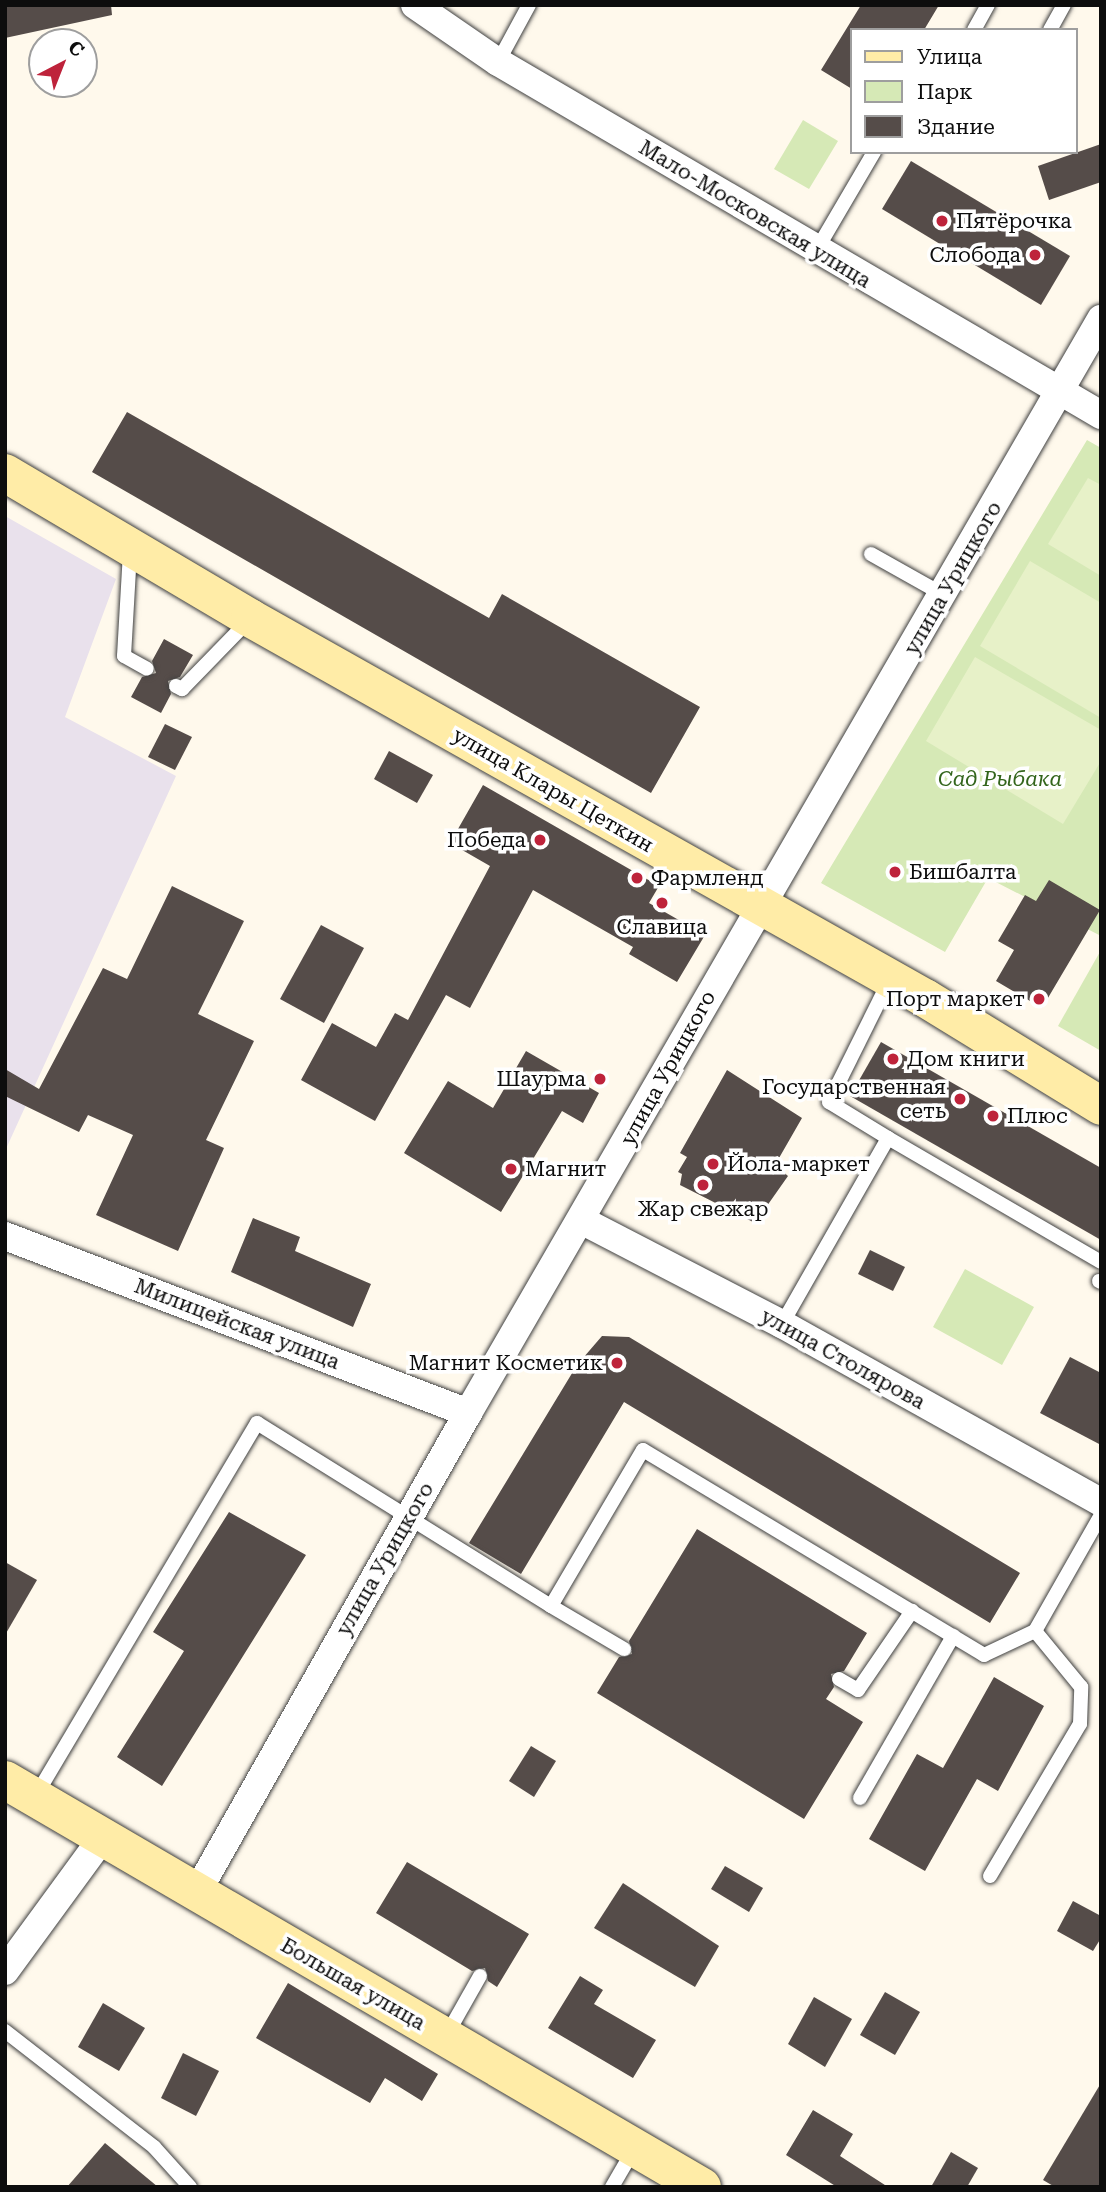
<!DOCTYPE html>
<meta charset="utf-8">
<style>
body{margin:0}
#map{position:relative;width:1106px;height:2192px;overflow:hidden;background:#fff9ec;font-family:"Roboto Serif",serif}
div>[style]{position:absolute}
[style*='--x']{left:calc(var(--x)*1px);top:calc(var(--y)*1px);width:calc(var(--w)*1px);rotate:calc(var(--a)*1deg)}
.industrial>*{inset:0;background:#e9e1ec}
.green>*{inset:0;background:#d6e9b6}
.pitch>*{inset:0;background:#e7f1c8}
.building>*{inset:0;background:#554c49}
.roads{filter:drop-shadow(0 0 2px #404040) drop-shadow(0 0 2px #404040)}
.lane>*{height:14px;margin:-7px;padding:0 7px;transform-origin:7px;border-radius:7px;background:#fff}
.street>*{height:28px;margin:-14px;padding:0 14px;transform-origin:14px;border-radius:14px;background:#fff}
.secondary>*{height:38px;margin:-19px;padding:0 19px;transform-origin:19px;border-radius:19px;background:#ffeca7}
.dots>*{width:19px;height:19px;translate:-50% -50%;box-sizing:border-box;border:4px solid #fff;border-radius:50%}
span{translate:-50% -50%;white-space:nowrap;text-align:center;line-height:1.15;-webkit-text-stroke:7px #fff;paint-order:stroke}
.street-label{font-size:21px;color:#0d0d0d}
.poi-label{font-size:21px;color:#0d0d0d}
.left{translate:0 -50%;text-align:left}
.right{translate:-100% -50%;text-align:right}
.park-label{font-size:21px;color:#33651c;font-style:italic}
.frame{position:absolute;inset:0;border:7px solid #0d0d0d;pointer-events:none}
.legend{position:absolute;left:850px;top:28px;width:228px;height:126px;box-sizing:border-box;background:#fff;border:2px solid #9e9e9e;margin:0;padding:9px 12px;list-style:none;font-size:21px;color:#0d0d0d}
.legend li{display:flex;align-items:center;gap:14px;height:35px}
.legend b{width:35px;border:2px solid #9e9e9e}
.north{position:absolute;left:28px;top:28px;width:70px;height:70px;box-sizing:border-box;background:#fff;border:2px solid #9e9e9e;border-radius:50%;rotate:42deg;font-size:19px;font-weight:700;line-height:28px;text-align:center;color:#0d0d0d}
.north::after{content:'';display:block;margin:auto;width:24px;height:32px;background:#be233b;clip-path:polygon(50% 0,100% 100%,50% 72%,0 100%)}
</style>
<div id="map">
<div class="industrial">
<i style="clip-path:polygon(5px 516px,116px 579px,65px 717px,176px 776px,5px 1151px)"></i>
</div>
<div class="green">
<i style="clip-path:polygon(803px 120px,838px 141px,809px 189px,774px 169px)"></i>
<i style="clip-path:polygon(1087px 440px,1101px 448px,1101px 936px,988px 878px,945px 952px,821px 883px)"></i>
<i style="clip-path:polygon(1101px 950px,1101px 1051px,1058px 1026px)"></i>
<i style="clip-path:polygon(965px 1269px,1034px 1307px,1002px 1365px,933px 1327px)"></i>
</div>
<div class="pitch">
<i style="clip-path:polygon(1088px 478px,1101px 485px,1101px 576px,1048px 544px)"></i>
<i style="clip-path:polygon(1030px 561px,1101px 603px,1101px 718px,980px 646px)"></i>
<i style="clip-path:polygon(975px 657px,1101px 730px,1101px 761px,1063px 824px,926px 741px)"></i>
</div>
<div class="building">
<i style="clip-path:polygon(5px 5px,111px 5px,112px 15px,5px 38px)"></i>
<i style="clip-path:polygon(861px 5px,939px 5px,924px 30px,852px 30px,852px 89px,821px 70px)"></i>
<i style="clip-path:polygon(1101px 144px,1101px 182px,1049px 200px,1038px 166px)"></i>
<i style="clip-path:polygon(911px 161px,1070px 256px,1041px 305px,882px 209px)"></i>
<i style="clip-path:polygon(127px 412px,489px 618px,502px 594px,700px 707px,651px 793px,92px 472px)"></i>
<i style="clip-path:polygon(164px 639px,193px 655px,180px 677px,168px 681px,171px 694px,161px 713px,131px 697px,142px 677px,156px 673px,152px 661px)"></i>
<i style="clip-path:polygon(165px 724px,192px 737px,175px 770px,148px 757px)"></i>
<i style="clip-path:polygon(389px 751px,433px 775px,417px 803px,374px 779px)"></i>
<i style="clip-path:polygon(483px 785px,659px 886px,649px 903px,705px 935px,677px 982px,629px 954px,633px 947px,533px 890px,470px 1008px,446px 995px,375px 1121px,301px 1080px,332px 1023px,376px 1047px,395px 1013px,408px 1020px,490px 866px,450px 843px)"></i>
<i style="clip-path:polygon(1049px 880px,1100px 910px,1042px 1008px,996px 981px,1014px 950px,998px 941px,1025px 895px,1036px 901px)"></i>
<i style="clip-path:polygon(172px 886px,244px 921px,198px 1014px,254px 1041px,206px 1140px,224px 1148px,178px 1251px,96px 1215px,133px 1135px,88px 1115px,79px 1132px,5px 1096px,5px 1069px,39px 1089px,103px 968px,127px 979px)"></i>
<i style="clip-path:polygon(321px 925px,364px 948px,324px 1023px,280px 999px)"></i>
<i style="clip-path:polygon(881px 1042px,1101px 1168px,1101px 1240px,850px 1096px)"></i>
<i style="clip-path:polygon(526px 1051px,599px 1093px,583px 1123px,562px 1111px,501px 1212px,404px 1153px,448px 1081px,493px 1108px)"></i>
<i style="clip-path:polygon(727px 1070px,802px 1118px,775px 1165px,788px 1176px,755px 1223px,680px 1185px,682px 1174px,678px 1172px,687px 1157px,680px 1153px)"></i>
<i style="clip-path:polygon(253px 1218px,300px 1237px,295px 1251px,371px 1284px,353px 1327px,231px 1272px)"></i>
<i style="clip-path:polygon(870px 1250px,905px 1267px,893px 1291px,858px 1274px)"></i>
<i style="clip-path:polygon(602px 1336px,629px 1337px,1020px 1573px,990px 1623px,624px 1402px,521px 1574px,469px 1543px,577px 1365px)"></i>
<i style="clip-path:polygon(1070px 1357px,1101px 1373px,1101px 1445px,1040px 1413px)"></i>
<i style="clip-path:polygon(229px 1512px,306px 1555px,162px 1786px,117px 1757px,184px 1651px,153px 1632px)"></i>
<i style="clip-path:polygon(697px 1529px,867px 1633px,844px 1671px,831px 1674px,834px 1687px,826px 1699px,863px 1722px,804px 1819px,597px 1693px,619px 1657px,632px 1654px,629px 1641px)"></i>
<i style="clip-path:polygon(5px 1562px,37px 1580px,5px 1635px)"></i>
<i style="clip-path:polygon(994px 1677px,1044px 1706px,998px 1791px,977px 1779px,925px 1871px,869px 1839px,917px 1754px,943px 1768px)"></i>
<i style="clip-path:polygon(531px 1746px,556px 1761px,534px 1797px,509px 1781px)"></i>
<i style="clip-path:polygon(407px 1862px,529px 1934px,497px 1987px,488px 1981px,485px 1968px,472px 1971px,376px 1913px)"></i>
<i style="clip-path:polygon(725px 1866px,763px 1888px,749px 1912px,711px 1889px)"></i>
<i style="clip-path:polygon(623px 1883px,719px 1946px,695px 1987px,594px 1928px)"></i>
<i style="clip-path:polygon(1073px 1901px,1101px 1916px,1101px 1938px,1093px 1951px,1057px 1931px)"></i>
<i style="clip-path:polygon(580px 1976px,603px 1990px,594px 2004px,656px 2040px,633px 2078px,548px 2028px)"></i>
<i style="clip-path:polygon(288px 1983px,438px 2074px,422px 2101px,385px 2078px,370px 2103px,256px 2038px)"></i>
<i style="clip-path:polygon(885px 1992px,920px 2012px,895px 2055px,860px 2035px)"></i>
<i style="clip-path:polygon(814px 1997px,852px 2019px,825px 2067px,788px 2044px)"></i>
<i style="clip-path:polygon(103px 2003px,145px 2028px,119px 2071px,78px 2047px)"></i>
<i style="clip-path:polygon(183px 2053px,219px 2071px,196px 2116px,161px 2098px)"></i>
<i style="clip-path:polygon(1101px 2083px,1101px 2187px,1055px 2187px,1043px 2180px)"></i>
<i style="clip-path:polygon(813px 2110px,853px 2134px,840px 2156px,888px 2187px,837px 2187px,786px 2155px)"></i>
<i style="clip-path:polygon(105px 2143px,158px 2187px,67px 2187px)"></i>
<i style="clip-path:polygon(951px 2152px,978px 2168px,967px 2187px,931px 2187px)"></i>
</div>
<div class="roads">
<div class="lane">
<i style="--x:974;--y:30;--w:29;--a:-61"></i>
<i style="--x:1050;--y:30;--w:29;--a:-61"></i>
<i style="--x:498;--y:62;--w:65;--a:-61.5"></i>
<i style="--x:816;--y:251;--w:115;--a:-59.6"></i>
<i style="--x:130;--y:552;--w:104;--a:93.3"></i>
<i style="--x:124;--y:656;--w:26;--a:29"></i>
<i style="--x:871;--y:554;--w:84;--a:29.3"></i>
<i style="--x:176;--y:686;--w:7;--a:27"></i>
<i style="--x:182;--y:689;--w:96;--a:-45.8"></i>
<i style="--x:888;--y:1138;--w:246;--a:30.2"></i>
<i style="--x:1099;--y:1281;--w:2;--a:27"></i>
<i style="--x:782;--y:1324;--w:214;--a:-60.3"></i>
<i style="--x:888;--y:1138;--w:69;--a:-148.6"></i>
<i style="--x:829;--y:1102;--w:135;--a:-63.6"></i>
<i style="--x:551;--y:1606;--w:85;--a:30.5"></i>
<i style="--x:839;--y:1679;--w:22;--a:30"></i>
<i style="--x:858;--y:1690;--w:96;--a:-55.6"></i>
<i style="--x:35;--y:1797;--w:435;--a:-59.3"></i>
<i style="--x:257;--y:1423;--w:346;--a:31.9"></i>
<i style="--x:551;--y:1606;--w:181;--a:-59.5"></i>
<i style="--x:643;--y:1450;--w:398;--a:31"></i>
<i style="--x:984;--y:1655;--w:56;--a:-25.2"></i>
<i style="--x:1035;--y:1631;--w:133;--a:-60.4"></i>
<i style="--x:860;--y:1798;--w:187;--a:-60.1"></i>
<i style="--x:990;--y:1876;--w:177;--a:-59.4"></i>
<i style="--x:1080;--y:1724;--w:37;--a:-88"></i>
<i style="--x:1081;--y:1687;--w:72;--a:-129.4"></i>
<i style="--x:5;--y:2031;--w:189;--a:37.9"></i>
<i style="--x:154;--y:2147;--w:54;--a:48"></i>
<i style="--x:446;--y:2036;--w:69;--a:-60.5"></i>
<i style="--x:612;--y:2187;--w:44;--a:-59.9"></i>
</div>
<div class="street">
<i style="--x:415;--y:5;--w:101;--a:34.5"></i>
<i style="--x:498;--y:62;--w:699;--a:30.34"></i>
<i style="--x:583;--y:1221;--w:224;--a:27.4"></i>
<i style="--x:782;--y:1324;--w:365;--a:29.2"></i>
<i style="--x:5;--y:1236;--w:496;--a:20.9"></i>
<i style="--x:197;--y:1892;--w:550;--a:-60.5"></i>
<i style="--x:468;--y:1413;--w:1264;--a:-59.95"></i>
<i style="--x:5;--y:1971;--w:166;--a:-53.8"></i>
</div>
<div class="secondary">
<i style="--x:5;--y:473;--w:285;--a:30.6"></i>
<i style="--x:250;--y:618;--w:775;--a:29.38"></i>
<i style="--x:925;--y:998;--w:206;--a:31.5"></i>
<i style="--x:5;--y:1780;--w:807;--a:30.28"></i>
</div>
</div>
<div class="dots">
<i style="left:942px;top:221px;background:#be233b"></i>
<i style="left:1035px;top:255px;background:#be233b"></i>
<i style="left:540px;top:840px;background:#be233b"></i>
<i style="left:895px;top:872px;background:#be233b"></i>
<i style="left:637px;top:878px;background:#be233b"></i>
<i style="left:662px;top:903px;background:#be233b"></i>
<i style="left:1039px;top:999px;background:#be233b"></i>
<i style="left:893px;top:1059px;background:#be233b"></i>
<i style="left:600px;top:1079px;background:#be233b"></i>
<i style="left:960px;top:1099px;background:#be233b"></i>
<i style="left:993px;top:1116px;background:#be233b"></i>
<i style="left:713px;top:1164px;background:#be233b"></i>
<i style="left:511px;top:1169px;background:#be233b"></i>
<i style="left:703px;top:1185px;background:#be233b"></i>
<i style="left:617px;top:1363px;background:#be233b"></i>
</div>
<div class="street-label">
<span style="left:755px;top:214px;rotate:31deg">Мало-Московская улица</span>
<span style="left:953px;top:578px;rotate:-60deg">улица Урицкого</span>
<span style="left:553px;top:790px;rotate:30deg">улица Клары Цеткин</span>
<span style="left:668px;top:1068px;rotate:-61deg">улица Урицкого</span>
<span style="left:237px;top:1324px;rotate:21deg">Милицейская улица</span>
<span style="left:843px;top:1359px;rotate:29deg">улица Столярова</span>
<span style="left:385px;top:1559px;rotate:-60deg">улица Урицкого</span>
<span style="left:353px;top:1984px;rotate:30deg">Большая улица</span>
</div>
<div class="poi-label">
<span class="left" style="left:956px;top:221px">Пятёрочка</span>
<span class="right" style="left:1021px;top:255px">Слобода</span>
<span class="right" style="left:526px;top:840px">Победа</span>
<span class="left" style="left:909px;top:872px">Бишбалта</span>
<span class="left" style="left:651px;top:878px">Фармленд</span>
<span style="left:662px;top:927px">Славица</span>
<span class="right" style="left:1025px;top:999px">Порт маркет</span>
<span class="left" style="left:907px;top:1059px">Дом книги</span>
<span class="right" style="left:586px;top:1079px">Шаурма</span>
<span class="right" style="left:946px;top:1099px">Государственная<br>сеть</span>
<span class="left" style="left:1007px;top:1116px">Плюс</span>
<span class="left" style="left:727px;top:1164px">Йола-маркет</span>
<span class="left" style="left:525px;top:1169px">Магнит</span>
<span style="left:703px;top:1209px">Жар свежар</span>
<span class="right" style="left:603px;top:1363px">Магнит Косметик</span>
</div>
<div class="park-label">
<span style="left:1000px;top:779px">Сад Рыбака</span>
</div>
<div class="frame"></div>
<ul class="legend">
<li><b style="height:9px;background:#ffeca7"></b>Улица</li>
<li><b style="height:19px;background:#d6e9b6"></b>Парк</li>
<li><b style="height:19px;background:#554c49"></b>Здание</li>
</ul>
<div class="north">С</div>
</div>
